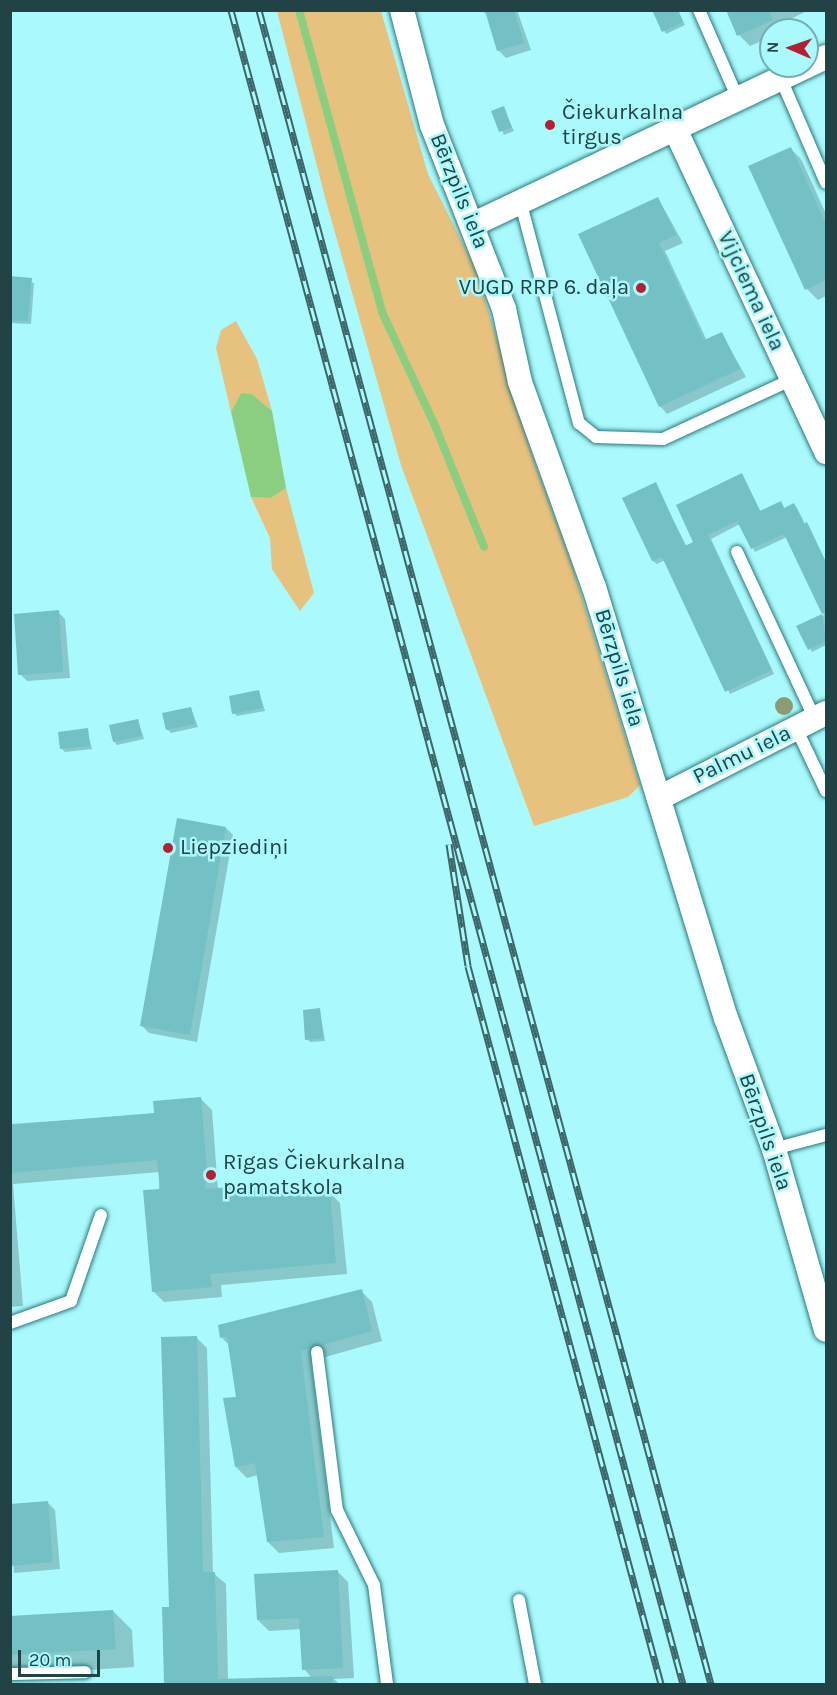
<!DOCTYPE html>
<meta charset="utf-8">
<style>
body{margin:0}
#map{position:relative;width:837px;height:1695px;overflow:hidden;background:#aaf9fd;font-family:Karla,sans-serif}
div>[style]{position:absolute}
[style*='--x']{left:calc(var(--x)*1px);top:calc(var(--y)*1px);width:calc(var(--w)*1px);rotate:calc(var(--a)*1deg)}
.green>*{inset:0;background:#e7c17e}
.water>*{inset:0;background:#8cce80}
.shadow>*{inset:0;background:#0003}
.stream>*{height:8px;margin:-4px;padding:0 4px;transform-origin:4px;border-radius:4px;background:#8cce80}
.building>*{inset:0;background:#73c1c5}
.roads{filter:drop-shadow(0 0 2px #287a7e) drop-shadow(0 0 2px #287a7e)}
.service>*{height:12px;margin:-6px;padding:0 6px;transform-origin:6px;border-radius:6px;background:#fff}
.minor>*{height:24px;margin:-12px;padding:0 12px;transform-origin:12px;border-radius:12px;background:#fff}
.rail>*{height:7px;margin-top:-3.5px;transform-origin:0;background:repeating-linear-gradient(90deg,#aaf9fd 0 14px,#3c6668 0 28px);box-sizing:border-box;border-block:2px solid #3c6668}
.trees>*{width:18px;height:18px;margin:-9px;border-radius:50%;background:#8b9c72}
.dots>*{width:16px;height:16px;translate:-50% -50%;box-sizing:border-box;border:3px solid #aaf9fd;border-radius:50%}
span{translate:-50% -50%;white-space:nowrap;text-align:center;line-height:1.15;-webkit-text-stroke:5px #aaf9fd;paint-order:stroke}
.poi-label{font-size:22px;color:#224345}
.left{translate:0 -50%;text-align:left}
.right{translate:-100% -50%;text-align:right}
.street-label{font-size:22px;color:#224345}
.frame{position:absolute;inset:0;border:12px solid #224345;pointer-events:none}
.north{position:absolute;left:759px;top:18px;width:60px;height:60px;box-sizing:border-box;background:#aaf9fd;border:2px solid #74b0b3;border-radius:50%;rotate:272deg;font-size:16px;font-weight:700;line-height:24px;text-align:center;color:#224345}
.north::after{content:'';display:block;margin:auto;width:21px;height:27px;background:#b32033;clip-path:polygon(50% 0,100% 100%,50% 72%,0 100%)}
.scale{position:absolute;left:18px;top:1650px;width:82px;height:27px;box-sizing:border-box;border:3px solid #224345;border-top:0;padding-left:8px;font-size:18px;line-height:21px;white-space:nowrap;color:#224345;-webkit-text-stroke:4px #aaf9fd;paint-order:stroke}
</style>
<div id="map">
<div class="green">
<i style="clip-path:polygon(277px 11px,381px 11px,428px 174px,476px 270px,532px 455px,571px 562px,640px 785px,628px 797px,534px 826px,401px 465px,326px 201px)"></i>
<i style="clip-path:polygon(236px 321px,257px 359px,272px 411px,252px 394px,241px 393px,231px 412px,216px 348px,221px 330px)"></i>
<i style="clip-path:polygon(286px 488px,314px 593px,300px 611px,272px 569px,270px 538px,251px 497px,271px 498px)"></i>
</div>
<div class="water">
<i style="clip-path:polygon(241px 393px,252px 394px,272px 411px,286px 488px,271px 498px,251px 497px,231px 412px)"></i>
</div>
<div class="shadow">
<i style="clip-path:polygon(480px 10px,517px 10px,531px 50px,506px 58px,498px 50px,488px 15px)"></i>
<i style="clip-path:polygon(654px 10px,678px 10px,685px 25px,666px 34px)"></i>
<i style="clip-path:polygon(728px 10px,809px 10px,780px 24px,783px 30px,771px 30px,771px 37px,750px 46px,739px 35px)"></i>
<i style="clip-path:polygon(503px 108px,514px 131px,504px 135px,493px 112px)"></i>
<i style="clip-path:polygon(790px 148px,801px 159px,826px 214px,826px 296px,818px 300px,807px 289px)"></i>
<i style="clip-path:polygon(658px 198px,683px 243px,665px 251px,707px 341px,722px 334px,746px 377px,667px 414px,660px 406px)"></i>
<i style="clip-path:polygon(10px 278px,34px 283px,31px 324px,10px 323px)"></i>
<i style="clip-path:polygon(742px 475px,761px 512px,781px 503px,785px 509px,794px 505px,797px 508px,826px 565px,826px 645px,812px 652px,798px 627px,824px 615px,787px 537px,755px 552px,740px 524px,711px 539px,774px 674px,730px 694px,665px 560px,657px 564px,653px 561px,624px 499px,655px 484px,687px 547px,695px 543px)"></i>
<i style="clip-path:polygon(58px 612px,65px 619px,70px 678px,27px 681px,20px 674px)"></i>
<i style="clip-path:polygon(259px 692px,265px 711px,237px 716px,234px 713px)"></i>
<i style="clip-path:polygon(191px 708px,198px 727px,171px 733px,167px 729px)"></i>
<i style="clip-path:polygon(138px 720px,144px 739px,117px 745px,114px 741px)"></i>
<i style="clip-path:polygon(87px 730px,92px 749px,65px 752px,62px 749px)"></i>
<i style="clip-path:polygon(226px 828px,233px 835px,197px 1042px,149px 1033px,142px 1026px)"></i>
<i style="clip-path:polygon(320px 1010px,325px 1041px,310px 1042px,307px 1039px)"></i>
<i style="clip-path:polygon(201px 1099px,212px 1110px,218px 1190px,280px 1185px,291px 1196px,329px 1192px,340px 1203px,347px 1274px,221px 1285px,222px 1297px,164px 1302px,153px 1291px,160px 1172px,13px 1184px,23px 1306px,10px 1307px,10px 1124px,156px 1114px)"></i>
<i style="clip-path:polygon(361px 1291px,372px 1302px,382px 1341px,311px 1361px,334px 1548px,279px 1553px,268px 1542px,258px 1475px,247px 1478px,236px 1467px,238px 1398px,230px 1346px,222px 1338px)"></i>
<i style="clip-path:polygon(196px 1337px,207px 1348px,213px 1573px,226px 1584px,228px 1681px,312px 1678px,304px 1669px,301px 1629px,269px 1631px,258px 1620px,337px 1571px,348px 1582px,354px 1678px,334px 1679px,339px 1684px,165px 1684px,163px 1608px,170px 1608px)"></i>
<i style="clip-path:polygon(48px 1503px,55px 1510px,60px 1569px,14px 1573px,10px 1505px)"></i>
<i style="clip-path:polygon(10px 1609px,11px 1617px,113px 1611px,132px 1630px,134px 1667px,10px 1675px)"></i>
</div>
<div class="stream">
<i style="--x:299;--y:10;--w:313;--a:74.6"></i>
<i style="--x:382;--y:312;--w:128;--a:65"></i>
<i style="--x:436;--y:428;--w:128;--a:68"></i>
</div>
<div class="building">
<i style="clip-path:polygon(514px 10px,524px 43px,497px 51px,485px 11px)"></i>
<i style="clip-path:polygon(652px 10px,678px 10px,683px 22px,662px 32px)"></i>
<i style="clip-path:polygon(726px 10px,775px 10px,770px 13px,773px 20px,737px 36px)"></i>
<i style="clip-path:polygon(504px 106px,512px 128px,499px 132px,491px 111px)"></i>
<i style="clip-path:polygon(791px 147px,826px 224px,826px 280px,805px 290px,748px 166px)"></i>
<i style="clip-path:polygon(658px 197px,676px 235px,659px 243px,704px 340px,722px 332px,740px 369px,659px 407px,578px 234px)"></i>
<i style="clip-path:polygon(10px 276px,32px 278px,28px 321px,10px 320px)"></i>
<i style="clip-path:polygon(742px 473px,760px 511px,781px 501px,784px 508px,794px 503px,804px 524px,807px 522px,826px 562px,826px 612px,822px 614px,826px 641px,808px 650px,796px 626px,822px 614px,784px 534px,751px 549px,737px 521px,708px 535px,772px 670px,725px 692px,662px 557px,652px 561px,622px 498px,656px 482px,685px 546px,693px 542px,676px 505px)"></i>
<i style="clip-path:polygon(59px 610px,63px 672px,18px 675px,14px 614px)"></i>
<i style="clip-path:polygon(259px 690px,263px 708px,232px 714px,229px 696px)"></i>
<i style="clip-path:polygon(191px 707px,195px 724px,166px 730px,162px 713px)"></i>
<i style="clip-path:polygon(138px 719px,142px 736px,113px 742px,109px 725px)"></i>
<i style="clip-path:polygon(88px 728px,90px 746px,60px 749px,58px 732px)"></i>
<i style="clip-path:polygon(177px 818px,226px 827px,190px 1035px,140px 1026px)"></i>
<i style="clip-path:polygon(320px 1008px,323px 1038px,305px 1040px,303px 1010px)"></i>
<i style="clip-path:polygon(201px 1097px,208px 1182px,205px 1183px,205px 1189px,280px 1183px,281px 1195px,330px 1191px,336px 1263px,210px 1274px,212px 1287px,152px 1292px,143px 1190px,160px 1189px,157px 1160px,10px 1173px,10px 1125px,154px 1113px,153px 1101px)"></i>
<i style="clip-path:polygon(362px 1289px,372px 1331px,301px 1351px,324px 1537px,267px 1542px,255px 1463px,235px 1467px,223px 1398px,236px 1397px,227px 1337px,220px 1338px,218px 1325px)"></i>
<i style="clip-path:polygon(197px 1336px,203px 1572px,215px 1572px,218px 1679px,333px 1676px,333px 1684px,164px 1684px,162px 1607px,169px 1607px,161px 1337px)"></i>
<i style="clip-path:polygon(48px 1501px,53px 1562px,10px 1566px,10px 1504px)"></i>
<i style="clip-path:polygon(338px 1570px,343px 1668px,302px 1670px,299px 1618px,257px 1620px,254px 1574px)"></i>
<i style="clip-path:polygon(113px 1610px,116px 1649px,10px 1655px,10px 1616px)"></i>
</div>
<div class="roads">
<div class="service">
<i style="--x:699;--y:10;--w:97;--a:66.3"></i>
<i style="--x:781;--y:79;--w:113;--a:66.6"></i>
<i style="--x:521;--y:204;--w:227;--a:75.2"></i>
<i style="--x:579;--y:423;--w:22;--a:39"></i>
<i style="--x:596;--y:437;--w:67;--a:1.7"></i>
<i style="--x:663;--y:439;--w:143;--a:-24.8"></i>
<i style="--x:737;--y:552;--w:184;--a:65"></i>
<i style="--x:796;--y:728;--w:70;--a:64.5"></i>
<i style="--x:774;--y:1149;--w:54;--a:-15.1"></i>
<i style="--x:10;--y:1323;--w:65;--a:-19.8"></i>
<i style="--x:71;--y:1301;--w:91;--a:-70.8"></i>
<i style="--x:317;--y:1352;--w:159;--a:82.8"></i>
<i style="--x:337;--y:1510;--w:84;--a:63.7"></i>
<i style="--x:374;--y:1585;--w:100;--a:82.5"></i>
<i style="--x:519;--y:1600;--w:86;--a:79.2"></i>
<i style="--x:10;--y:1674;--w:75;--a:-1.5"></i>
</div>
<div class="minor">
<i style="--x:402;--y:10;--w:119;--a:75.4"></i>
<i style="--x:432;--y:125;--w:198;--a:68.6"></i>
<i style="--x:504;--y:309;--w:75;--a:77.6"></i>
<i style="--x:520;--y:382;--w:218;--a:70.2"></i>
<i style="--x:594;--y:587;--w:451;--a:73"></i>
<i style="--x:726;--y:1018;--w:140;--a:69.9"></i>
<i style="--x:774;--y:1149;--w:188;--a:74"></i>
<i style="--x:675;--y:129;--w:357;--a:64.9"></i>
<i style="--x:474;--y:224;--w:390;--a:-25.4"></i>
<i style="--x:659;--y:798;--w:187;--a:-27"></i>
</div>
</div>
<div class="rail">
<i style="--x:231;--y:10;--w:1734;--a:74.89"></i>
<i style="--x:259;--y:10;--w:1734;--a:74.89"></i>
<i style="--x:449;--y:844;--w:123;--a:81.1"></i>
<i style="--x:468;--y:966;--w:743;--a:74.95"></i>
</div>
<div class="trees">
<i style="left:784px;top:706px"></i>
</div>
<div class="dots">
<i style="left:550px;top:125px;background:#b32033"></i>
<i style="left:641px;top:288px;background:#b32033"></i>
<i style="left:168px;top:848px;background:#b32033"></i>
<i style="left:211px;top:1175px;background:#b32033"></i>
</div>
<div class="poi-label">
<span class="left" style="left:562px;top:125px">Čiekurkalna<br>tirgus</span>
<span class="right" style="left:629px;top:288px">VUGD RRP 6. daļa</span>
<span class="left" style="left:180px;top:848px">Liepziediņi</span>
<span class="left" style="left:223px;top:1175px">Rīgas Čiekurkalna<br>pamatskola</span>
</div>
<div class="street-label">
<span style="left:459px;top:191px;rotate:68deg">Bērzpils iela</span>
<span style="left:751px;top:291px;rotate:65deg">Vijciema iela</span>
<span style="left:619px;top:668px;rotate:73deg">Bērzpils iela</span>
<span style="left:742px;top:755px;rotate:-26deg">Palmu iela</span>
<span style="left:765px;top:1132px;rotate:71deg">Bērzpils iela</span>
</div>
<div class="frame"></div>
<div class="north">N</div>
<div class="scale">20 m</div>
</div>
